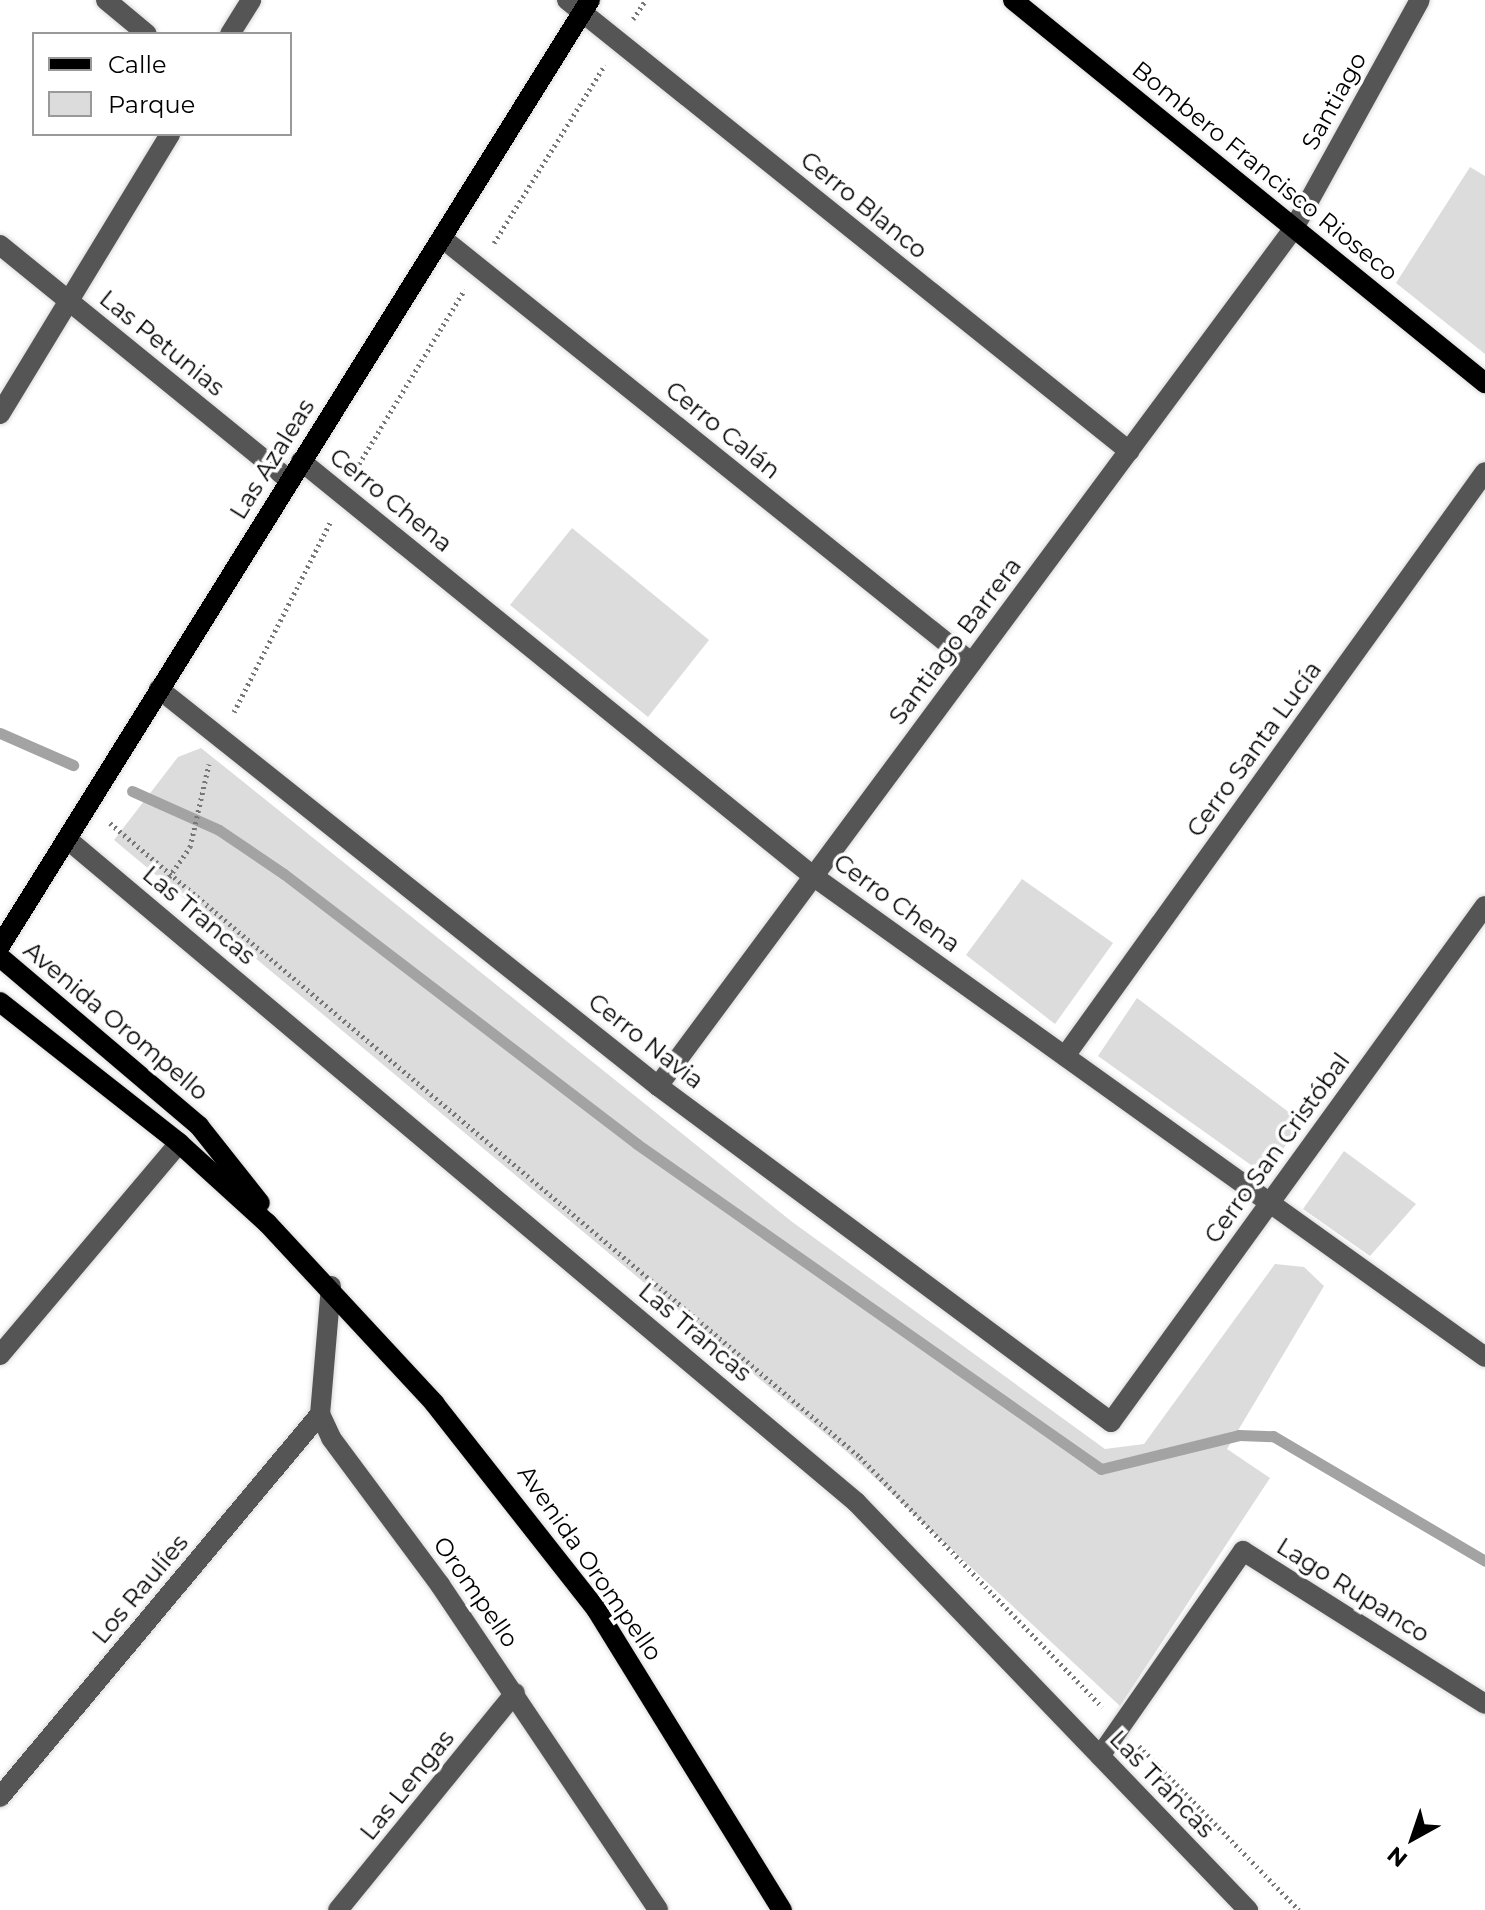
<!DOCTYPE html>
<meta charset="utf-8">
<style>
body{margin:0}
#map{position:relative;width:1485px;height:1910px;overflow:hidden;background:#fff;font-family:Montserrat,sans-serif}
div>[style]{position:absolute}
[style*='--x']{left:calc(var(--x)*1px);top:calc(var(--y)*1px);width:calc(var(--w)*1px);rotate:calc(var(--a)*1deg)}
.green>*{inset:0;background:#dcdcdc}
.stream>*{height:11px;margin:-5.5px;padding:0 5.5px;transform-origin:5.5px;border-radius:5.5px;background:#a3a3a3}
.path>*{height:5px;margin-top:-2.5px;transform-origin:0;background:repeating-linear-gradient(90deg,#777 0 2px,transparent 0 6px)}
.roads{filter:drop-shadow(0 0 2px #dbdbdb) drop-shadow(0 0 2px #dbdbdb)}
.minor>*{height:20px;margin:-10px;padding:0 10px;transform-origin:10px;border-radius:10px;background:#555}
.major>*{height:20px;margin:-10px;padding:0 10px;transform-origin:10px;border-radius:10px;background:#000}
span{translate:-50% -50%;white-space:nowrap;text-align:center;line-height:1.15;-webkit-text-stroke:7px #fff;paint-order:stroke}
.street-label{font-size:24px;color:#000}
.legend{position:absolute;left:32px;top:32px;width:260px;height:104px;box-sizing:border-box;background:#fff;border:2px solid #999;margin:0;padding:10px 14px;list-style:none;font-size:24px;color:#000}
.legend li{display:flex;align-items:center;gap:16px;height:40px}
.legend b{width:40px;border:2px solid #999}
.north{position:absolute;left:1373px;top:1798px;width:80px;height:80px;-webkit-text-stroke:6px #fff;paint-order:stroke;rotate:220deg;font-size:22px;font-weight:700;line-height:32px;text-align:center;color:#000}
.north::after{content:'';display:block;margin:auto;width:28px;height:36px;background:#000;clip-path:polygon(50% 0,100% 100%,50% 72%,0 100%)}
</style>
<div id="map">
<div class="green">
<i style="clip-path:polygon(1470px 167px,1485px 176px,1485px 354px,1396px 283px)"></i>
<i style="clip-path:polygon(572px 528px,709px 640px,648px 717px,510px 605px)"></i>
<i style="clip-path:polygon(201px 748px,791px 1221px,1105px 1449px,1144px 1444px,1275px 1264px,1304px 1267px,1324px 1286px,1227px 1449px,1270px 1478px,1120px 1706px,847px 1452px,114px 840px,178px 757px)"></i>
<i style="clip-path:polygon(1022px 879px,1113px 943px,1055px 1024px,966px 955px)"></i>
<i style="clip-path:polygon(1137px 998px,1302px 1122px,1265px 1175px,1098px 1056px)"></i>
<i style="clip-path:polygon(1344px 1151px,1416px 1204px,1370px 1256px,1303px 1209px)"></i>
</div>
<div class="stream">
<i style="--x:0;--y:733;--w:80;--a:23.7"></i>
<i style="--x:132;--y:791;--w:95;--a:24.1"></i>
<i style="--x:219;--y:830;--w:78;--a:34.1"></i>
<i style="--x:284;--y:874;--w:444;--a:37.4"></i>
<i style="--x:637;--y:1144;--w:566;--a:35.01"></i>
<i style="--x:1101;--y:1469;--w:142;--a:-13.8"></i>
<i style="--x:1239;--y:1435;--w:34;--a:2"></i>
<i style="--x:1273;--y:1436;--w:246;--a:30.5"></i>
</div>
<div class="path">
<i style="--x:633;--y:19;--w:23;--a:-56"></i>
<i style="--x:494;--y:243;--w:210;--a:-58.1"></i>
<i style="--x:356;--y:469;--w:210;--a:-58.8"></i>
<i style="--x:234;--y:712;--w:214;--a:-63.1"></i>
<i style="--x:110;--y:823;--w:982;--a:40.21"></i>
<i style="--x:860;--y:1457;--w:348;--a:45.9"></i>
<i style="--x:169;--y:877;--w:37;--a:-55"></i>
<i style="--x:190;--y:847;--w:85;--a:-77.1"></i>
<i style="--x:1139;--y:1746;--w:229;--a:45.7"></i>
</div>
<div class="roads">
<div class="minor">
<i style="--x:106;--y:0;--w:53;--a:39.7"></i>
<i style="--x:567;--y:0;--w:721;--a:38.75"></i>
<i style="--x:230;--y:34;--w:40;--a:-58"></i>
<i style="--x:442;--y:238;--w:679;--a:38.73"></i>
<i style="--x:0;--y:245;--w:374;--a:39.1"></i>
<i style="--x:0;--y:414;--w:328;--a:-58.7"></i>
<i style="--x:301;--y:461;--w:659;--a:39.03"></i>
<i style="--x:813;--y:876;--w:826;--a:35.59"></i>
<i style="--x:159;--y:689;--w:638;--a:38.51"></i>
<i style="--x:658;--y:1086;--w:564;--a:36.57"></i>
<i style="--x:1111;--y:1422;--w:637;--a:-54.07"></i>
<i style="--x:67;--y:839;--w:1031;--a:40.04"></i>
<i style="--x:856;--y:1502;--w:566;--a:46.15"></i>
<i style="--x:1065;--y:1056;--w:719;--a:-54.28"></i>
<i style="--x:658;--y:1086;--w:1068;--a:-53.45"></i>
<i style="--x:1294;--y:228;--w:260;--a:-61.1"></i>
<i style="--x:331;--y:1286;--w:128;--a:94.9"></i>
<i style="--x:320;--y:1414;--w:26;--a:65"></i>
<i style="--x:331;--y:1438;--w:183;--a:53.4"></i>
<i style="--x:440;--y:1585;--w:391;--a:56.1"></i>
<i style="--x:0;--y:1355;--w:277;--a:-49.8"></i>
<i style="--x:1100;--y:1756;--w:250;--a:-55.1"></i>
<i style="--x:1243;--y:1551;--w:286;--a:32.3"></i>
<i style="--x:0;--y:1797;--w:499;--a:-50.1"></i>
<i style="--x:338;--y:1910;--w:280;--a:-50.8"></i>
</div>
<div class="major">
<i style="--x:1013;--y:0;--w:608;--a:39.06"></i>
<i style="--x:0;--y:946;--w:1115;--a:-58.05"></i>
<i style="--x:0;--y:957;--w:261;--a:40.3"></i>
<i style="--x:199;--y:1126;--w:98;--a:51.6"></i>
<i style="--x:0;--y:1002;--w:228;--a:38.2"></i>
<i style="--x:179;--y:1143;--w:119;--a:42.3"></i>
<i style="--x:267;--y:1223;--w:246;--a:47.1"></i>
<i style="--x:434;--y:1403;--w:262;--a:51.8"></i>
<i style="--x:596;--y:1609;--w:354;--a:58.3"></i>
</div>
</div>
<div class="street-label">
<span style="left:1334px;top:101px;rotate:-61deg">Santiago</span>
<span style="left:1265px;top:171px;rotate:39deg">Bombero Francisco Rioseco</span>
<span style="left:864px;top:205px;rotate:39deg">Cerro Blanco</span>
<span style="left:162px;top:343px;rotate:39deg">Las Petunias</span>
<span style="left:723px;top:430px;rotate:39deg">Cerro Calán</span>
<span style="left:272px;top:459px;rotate:-58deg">Las Azaleas</span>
<span style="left:391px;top:500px;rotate:39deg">Cerro Chena</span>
<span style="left:955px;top:641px;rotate:-53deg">Santiago Barrera</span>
<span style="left:1254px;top:749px;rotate:-54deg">Cerro Santa Lucía</span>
<span style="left:897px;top:903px;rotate:36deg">Cerro Chena</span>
<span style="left:199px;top:915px;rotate:40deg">Las Trancas</span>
<span style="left:116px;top:1021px;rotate:40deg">Avenida Orompello</span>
<span style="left:646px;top:1041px;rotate:38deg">Cerro Navia</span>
<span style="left:1277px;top:1148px;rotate:-54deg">Cerro San Cristóbal</span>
<span style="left:695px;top:1332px;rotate:40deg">Las Trancas</span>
<span style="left:590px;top:1563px;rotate:55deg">Avenida Orompello</span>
<span style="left:140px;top:1589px;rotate:-50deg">Los Raulíes</span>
<span style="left:1353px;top:1590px;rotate:32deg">Lago Rupanco</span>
<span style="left:476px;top:1592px;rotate:55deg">Orompello</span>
<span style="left:1162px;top:1784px;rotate:46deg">Las Trancas</span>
<span style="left:407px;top:1785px;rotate:-51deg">Las Lengas</span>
</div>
<ul class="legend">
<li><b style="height:10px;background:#000"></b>Calle</li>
<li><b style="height:22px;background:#dcdcdc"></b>Parque</li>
</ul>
<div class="north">N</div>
</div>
